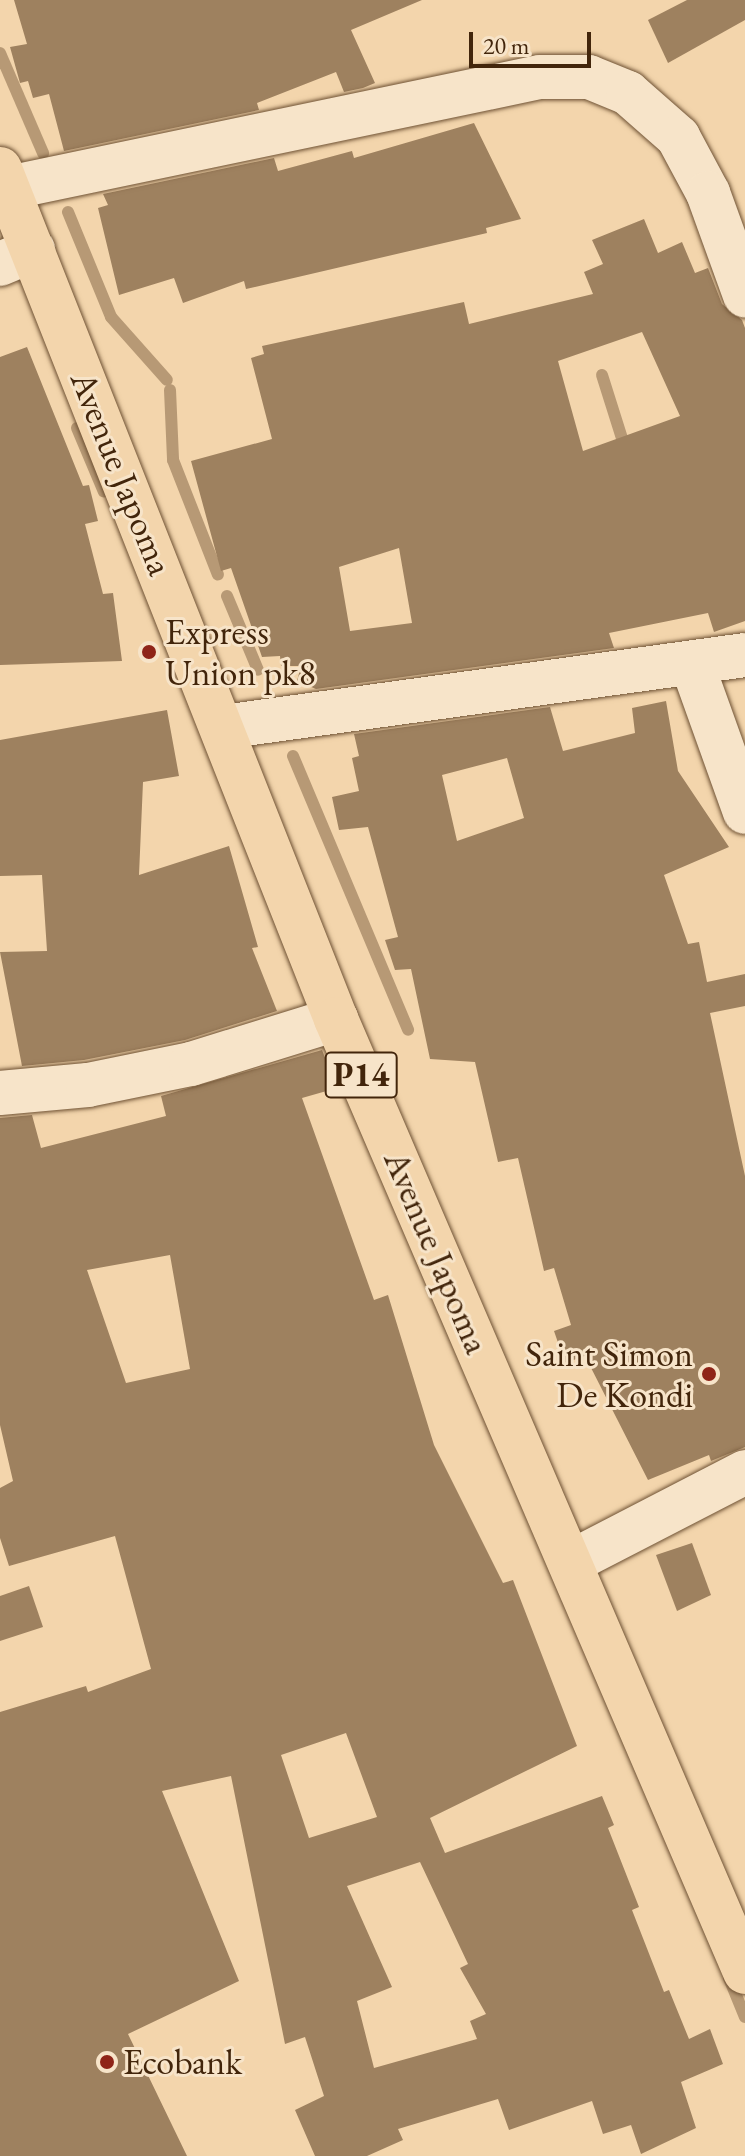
<!DOCTYPE html>
<style>
body{margin:0}
#map{position:relative;width:745px;height:2156px;overflow:hidden;background:#f3d5ac;font-family:"EB Garamond",serif}
div>[style]{position:absolute}
[style*='--x']{left:calc(var(--x)*1px);top:calc(var(--y)*1px);width:calc(var(--w)*1px);rotate:calc(var(--a)*1deg)}
.stream>*{height:12px;margin:-6px;padding:0 6px;transform-origin:6px;border-radius:6px;background:#b79975}
.building>*{inset:0;background:#9e815f}
.roads{filter:drop-shadow(0 0 2px #6e5133) drop-shadow(0 0 2px #6e5133)}
.minor>*{height:44px;margin:-22px;padding:0 22px;transform-origin:22px;border-radius:22px;background:#f7e4c9}
.major>*{height:44px;margin:-22px;padding:0 22px;transform-origin:22px;border-radius:22px;background:#f3d5ac}
.dots>*{width:22px;height:22px;translate:-50% -50%;box-sizing:border-box;border:4px solid #f7e4c9;border-radius:50%}
span{translate:-50% -50%;white-space:nowrap;text-align:center;line-height:1.15;-webkit-text-stroke:6px #f7e4c9;paint-order:stroke}
.shield-label span{padding:2px 6px;background:#f7e4c9;border:2px solid;border-radius:6px;-webkit-text-stroke-width:0}
.shield-label{font-size:34px;color:#42250b;font-weight:700}
.street-label{font-size:36px;color:#42250b}
.poi-label{font-size:36px;color:#42250b}
.left{translate:0 -50%;text-align:left}
.right{translate:-100% -50%;text-align:right}
.scale{position:absolute;left:469px;top:32px;width:122px;height:36px;box-sizing:border-box;border:4px solid #42250b;border-top:0;padding-left:10px;font-size:24px;line-height:28px;white-space:nowrap;color:#42250b;-webkit-text-stroke:6px #f7e4c9;paint-order:stroke}
</style>
<div id="map">
<div class="stream">
<i style="--x:0;--y:53;--w:109;--a:66.7"></i>
<i style="--x:68;--y:212;--w:113;--a:67.7"></i>
<i style="--x:111;--y:317;--w:84;--a:48.4"></i>
<i style="--x:602;--y:375;--w:80;--a:72.5"></i>
<i style="--x:170;--y:390;--w:70;--a:87.5"></i>
<i style="--x:173;--y:460;--w:123;--a:68.6"></i>
<i style="--x:77;--y:428;--w:69;--a:67.1"></i>
<i style="--x:227;--y:596;--w:80;--a:67.3"></i>
<i style="--x:293;--y:756;--w:297;--a:67.2"></i>
<i style="--x:729;--y:1978;--w:42;--a:67.7"></i>
</div>
<div class="building">
<i style="clip-path:polygon(14px 0,422px 0,351px 30px,375px 83px,363px 88px,344px 92px,336px 72px,257px 103px,259px 110px,64px 151px,49px 94px,33px 98px,28px 81px,20px 83px,10px 47px,27px 44px)"></i>
<i style="clip-path:polygon(687px 0,745px 0,745px 20px,668px 63px,648px 20px)"></i>
<i style="clip-path:polygon(474px 123px,521px 219px,486px 228px,487px 233px,246px 289px,244px 281px,183px 303px,174px 278px,119px 295px,98px 208px,108px 205px,103px 194px,274px 158px,278px 171px,352px 151px,354px 158px)"></i>
<i style="clip-path:polygon(evenodd,644px 219px,658px 253px,682px 242px,695px 273px,708px 268px,722px 304px,742px 320px,745px 328px,745px 621px,714px 632px,708px 613px,609px 633px,614px 648px,316px 689px,297px 681px,301px 666px,281px 666px,280px 656px,262px 657px,231px 568px,221px 571px,191px 461px,272px 439px,251px 358px,264px 354px,262px 346px,464px 302px,469px 324px,593px 294px,584px 272px,603px 264px,592px 240px,644px 219px,642px 332px,680px 416px,583px 451px,558px 361px,642px 332px,644px 219px,399px 548px,412px 623px,350px 631px,339px 567px,399px 548px)"></i>
<i style="clip-path:polygon(27px 347px,83px 486px,89px 485px,98px 521px,85px 524px,103px 594px,113px 593px,122px 661px,0 665px,0 357px)"></i>
<i style="clip-path:polygon(evenodd,666px 701px,678px 771px,729px 847px,664px 875px,688px 944px,699px 942px,707px 982px,745px 974px,745px 1006px,710px 1013px,745px 1176px,745px 1447px,711px 1461px,709px 1455px,648px 1480px,585px 1356px,565px 1363px,554px 1331px,571px 1325px,554px 1268px,544px 1271px,518px 1158px,498px 1162px,475px 1062px,430px 1059px,411px 969px,395px 970px,385px 940px,398px 937px,368px 827px,339px 830px,332px 797px,359px 791px,352px 758px,359px 756px,354px 734px,550px 707px,563px 751px,635px 733px,632px 708px,666px 701px,507px 758px,524px 818px,457px 841px,442px 775px,507px 758px)"></i>
<i style="clip-path:polygon(167px 710px,179px 776px,143px 782px,139px 875px,229px 846px,258px 947px,252px 948px,277px 1011px,185px 1040px,84px 1060px,22px 1066px,0 952px,47px 951px,42px 875px,0 876px,0 740px)"></i>
<i style="clip-path:polygon(evenodd,322px 1050px,337px 1088px,302px 1098px,374px 1300px,388px 1295px,434px 1445px,503px 1583px,513px 1580px,577px 1746px,430px 1818px,445px 1853px,602px 1796px,614px 1825px,608px 1828px,639px 1907px,632px 1910px,664px 1992px,669px 1990px,689px 2039px,710px 2029px,723px 2064px,681px 2082px,696px 2128px,641px 2154px,631px 2125px,603px 2134px,592px 2101px,509px 2130px,498px 2099px,398px 2129px,403px 2140px,367px 2156px,315px 2156px,295px 2110px,324px 2096px,305px 2037px,285px 2044px,231px 1776px,162px 1791px,239px 1981px,128px 2034px,187px 2156px,0 2156px,0 1712px,86px 1686px,88px 1692px,151px 1669px,115px 1536px,9px 1566px,0 1538px,0 1488px,13px 1481px,0 1425px,0 1118px,32px 1115px,41px 1148px,166px 1116px,161px 1096px,322px 1050px,170px 1255px,190px 1369px,126px 1383px,87px 1270px,170px 1255px,322px 1050px,346px 1733px,377px 1817px,309px 1838px,281px 1755px,346px 1733px,322px 1050px,420px 1862px,468px 1964px,460px 1968px,486px 2014px,470px 2021px,477px 2039px,374px 2068px,357px 2001px,392px 1987px,347px 1886px,420px 1862px)"></i>
<i style="clip-path:polygon(692px 1543px,711px 1595px,677px 1611px,656px 1555px)"></i>
<i style="clip-path:polygon(29px 1586px,43px 1627px,0 1641px,0 1596px)"></i>
</div>
<div class="roads">
<div class="minor">
<i style="--x:8;--y:188;--w:543;--a:-11.79"></i>
<i style="--x:540;--y:77;--w:49;--a:0"></i>
<i style="--x:589;--y:77;--w:42;--a:22.3"></i>
<i style="--x:628;--y:93;--w:67;--a:41.3"></i>
<i style="--x:678;--y:137;--w:64;--a:61.8"></i>
<i style="--x:708;--y:193;--w:109;--a:70.1"></i>
<i style="--x:0;--y:264;--w:36;--a:-23"></i>
<i style="--x:692;--y:664;--w:157;--a:70.3"></i>
<i style="--x:223;--y:727;--w:527;--a:-7.85"></i>
<i style="--x:0;--y:1093;--w:88;--a:-5.2"></i>
<i style="--x:88;--y:1085;--w:105;--a:-11.5"></i>
<i style="--x:191;--y:1064;--w:152;--a:-17.2"></i>
<i style="--x:571;--y:1562;--w:196;--a:-27.3"></i>
</div>
<div class="major">
<i style="--x:0;--y:169;--w:914;--a:68.43"></i>
<i style="--x:336;--y:1019;--w:1037;--a:66.77"></i>
</div>
</div>
<div class="dots">
<i style="left:149px;top:652px;background:#8f2418"></i>
<i style="left:709px;top:1374px;background:#8f2418"></i>
<i style="left:107px;top:2062px;background:#8f2418"></i>
</div>
<div class="shield-label">
<span style="left:361px;top:1075px">P14</span>
</div>
<div class="street-label">
<span style="left:122px;top:473px;rotate:68deg">Avenue Japoma</span>
<span style="left:437px;top:1252px;rotate:67deg">Avenue Japoma</span>
</div>
<div class="poi-label">
<span class="left" style="left:165px;top:652px">Express<br>Union pk8</span>
<span class="right" style="left:693px;top:1374px">Saint Simon<br>De Kondi</span>
<span class="left" style="left:123px;top:2062px">Ecobank</span>
</div>
<div class="scale">20 m</div>
</div>
